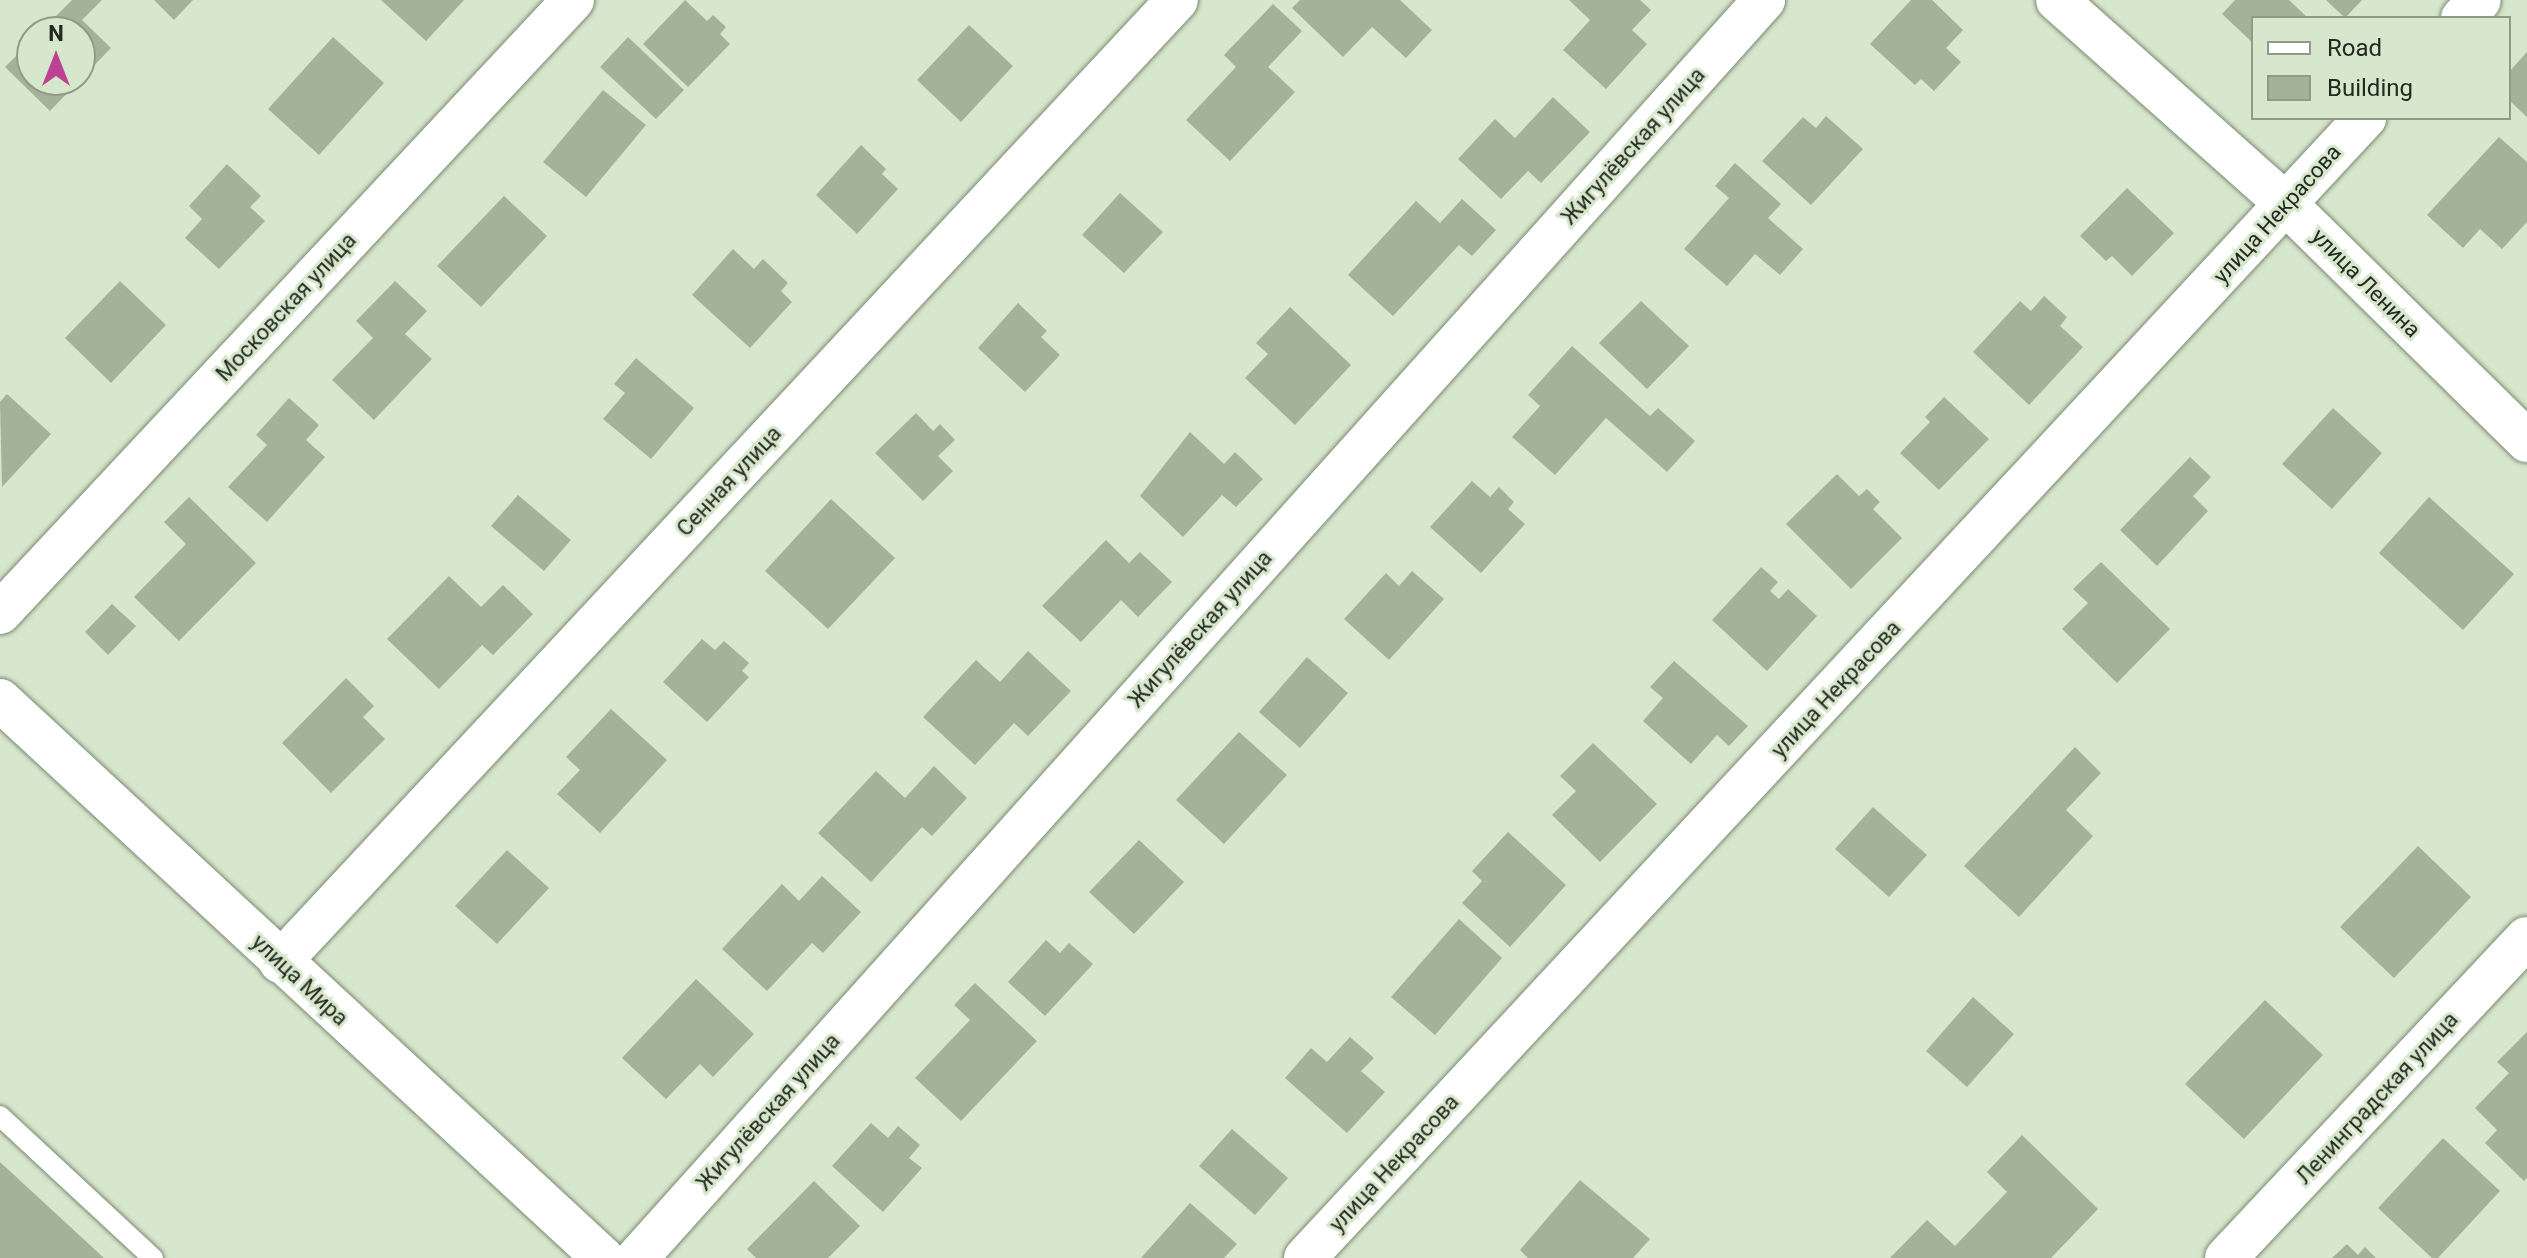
<!DOCTYPE html>
<meta charset="utf-8">
<style>
body{margin:0}
#map{position:relative;width:2527px;height:1258px;overflow:hidden;background:#d7e7cd;font-family:Roboto,sans-serif}
div>[style]{position:absolute}
[style*='--x']{left:calc(var(--x)*1px);top:calc(var(--y)*1px);width:calc(var(--w)*1px);rotate:calc(var(--a)*1deg)}
.building>*{inset:0;background:#a3b299}
.roads{filter:drop-shadow(0 0 2px #7b8972) drop-shadow(0 0 2px #7b8972)}
.service>*{height:20px;margin:-10px;padding:0 10px;transform-origin:10px;border-radius:10px;background:#fff}
.minor>*{height:42px;margin:-21px;padding:0 21px;transform-origin:21px;border-radius:21px;background:#fff}
span{translate:-50% -50%;white-space:nowrap;text-align:center;line-height:1.15;-webkit-text-stroke:6px #d7e7cd;paint-order:stroke}
.street-label{font-size:22px;color:#23291f}
.legend{position:absolute;left:2251px;top:16px;width:260px;height:104px;box-sizing:border-box;background:#d7e7cd;border:2px solid #8f9b87;margin:0;padding:10px 14px;list-style:none;font-size:24px;color:#23291f}
.legend li{display:flex;align-items:center;gap:16px;height:40px}
.legend b{width:40px;border:2px solid #8f9b87}
.north{position:absolute;left:16px;top:16px;width:80px;height:80px;box-sizing:border-box;background:#d7e7cd;border:2px solid #8f9b87;border-radius:50%;rotate:0deg;font-size:22px;font-weight:700;line-height:32px;text-align:center;color:#23291f}
.north::after{content:'';display:block;margin:auto;width:28px;height:36px;background:#be4293;clip-path:polygon(50% 0,100% 100%,50% 72%,0 100%)}
</style>
<div id="map">
<div class="building">
<i style="clip-path:polygon(72px 0,102px 0,82px 20px,111px 48px,50px 111px,5px 67px,32px 40px,32px 80px,80px 80px,80px 32px,40px 32px)"></i>
<i style="clip-path:polygon(154px 0,193px 0,174px 20px)"></i>
<i style="clip-path:polygon(381px 0,464px 0,426px 41px)"></i>
<i style="clip-path:polygon(685px 0,707px 21px,713px 15px,726px 27px,720px 34px,730px 44px,688px 87px,643px 44px)"></i>
<i style="clip-path:polygon(1300px 0,1400px 0,1432px 30px,1406px 58px,1372px 27px,1343px 57px,1292px 8px)"></i>
<i style="clip-path:polygon(1569px 0,1640px 0,1651px 10px,1632px 30px,1647px 44px,1606px 89px,1563px 50px,1590px 20px)"></i>
<i style="clip-path:polygon(1911px 0,1932px 0,1963px 30px,1946px 48px,1961px 62px,1934px 91px,1921px 79px,1915px 85px,1870px 44px)"></i>
<i style="clip-path:polygon(2235px 0,2289px 0,2308px 18px,2253px 18px,2253px 43px,2222px 14px)"></i>
<i style="clip-path:polygon(2326px 0,2362px 0,2345px 18px)"></i>
<i style="clip-path:polygon(1273px 4px,1302px 31px,1268px 67px,1295px 92px,1230px 161px,1186px 120px,1236px 67px,1224px 55px)"></i>
<i style="clip-path:polygon(969px 25px,1013px 66px,961px 122px,917px 80px)"></i>
<i style="clip-path:polygon(333px 37px,384px 83px,319px 155px,268px 109px)"></i>
<i style="clip-path:polygon(628px 37px,684px 90px,656px 119px,600px 67px)"></i>
<i style="clip-path:polygon(2527px 52px,2527px 117px,2509px 100px,2509px 72px)"></i>
<i style="clip-path:polygon(603px 90px,646px 125px,586px 197px,543px 162px)"></i>
<i style="clip-path:polygon(1553px 97px,1590px 132px,1541px 183px,1528px 171px,1501px 199px,1458px 159px,1495px 119px,1515px 138px)"></i>
<i style="clip-path:polygon(1826px 116px,1863px 149px,1811px 205px,1762px 161px,1803px 117px,1816px 128px)"></i>
<i style="clip-path:polygon(2499px 137px,2527px 162px,2527px 222px,2502px 249px,2480px 229px,2463px 248px,2427px 215px)"></i>
<i style="clip-path:polygon(861px 145px,886px 169px,882px 174px,898px 189px,857px 234px,816px 195px)"></i>
<i style="clip-path:polygon(1735px 163px,1781px 204px,1768px 218px,1803px 249px,1780px 275px,1755px 254px,1727px 286px,1684px 249px,1729px 198px,1715px 186px)"></i>
<i style="clip-path:polygon(227px 164px,261px 196px,250px 207px,265px 221px,219px 269px,185px 238px,202px 219px,189px 206px)"></i>
<i style="clip-path:polygon(2127px 188px,2174px 233px,2132px 276px,2112px 256px,2106px 261px,2080px 236px)"></i>
<i style="clip-path:polygon(1120px 193px,1163px 232px,1124px 273px,1082px 235px)"></i>
<i style="clip-path:polygon(504px 196px,547px 236px,481px 307px,437px 266px)"></i>
<i style="clip-path:polygon(1462px 199px,1496px 230px,1472px 256px,1459px 245px,1393px 316px,1348px 275px,1416px 201px,1440px 223px)"></i>
<i style="clip-path:polygon(733px 249px,754px 269px,763px 259px,788px 283px,781px 291px,792px 302px,750px 348px,692px 295px)"></i>
<i style="clip-path:polygon(120px 281px,166px 325px,111px 383px,65px 338px)"></i>
<i style="clip-path:polygon(395px 281px,427px 311px,405px 334px,432px 359px,374px 420px,332px 380px,373px 338px,356px 321px)"></i>
<i style="clip-path:polygon(2044px 296px,2067px 317px,2060px 326px,2083px 347px,2029px 405px,1973px 352px,2020px 301px,2031px 311px)"></i>
<i style="clip-path:polygon(1641px 301px,1689px 346px,1647px 389px,1599px 343px)"></i>
<i style="clip-path:polygon(1018px 303px,1047px 331px,1041px 337px,1060px 355px,1025px 392px,978px 348px)"></i>
<i style="clip-path:polygon(1290px 307px,1351px 365px,1295px 425px,1245px 378px,1268px 354px,1256px 343px)"></i>
<i style="clip-path:polygon(1572px 346px,1650px 416px,1658px 408px,1695px 441px,1667px 472px,1606px 418px,1555px 475px,1512px 437px,1540px 406px,1528px 395px)"></i>
<i style="clip-path:polygon(636px 358px,694px 408px,651px 459px,603px 419px,625px 393px,614px 384px)"></i>
<i style="clip-path:polygon(7px 394px,51px 434px,2px 487px,0 402px)"></i>
<i style="clip-path:polygon(1944px 397px,1989px 439px,1939px 490px,1900px 453px,1930px 422px,1925px 417px)"></i>
<i style="clip-path:polygon(289px 398px,319px 425px,306px 440px,325px 457px,267px 522px,228px 487px,267px 445px,256px 435px)"></i>
<i style="clip-path:polygon(2333px 408px,2382px 453px,2332px 509px,2282px 464px)"></i>
<i style="clip-path:polygon(916px 413px,933px 431px,940px 424px,955px 440px,938px 456px,953px 471px,923px 501px,875px 453px)"></i>
<i style="clip-path:polygon(1190px 432px,1224px 464px,1235px 452px,1263px 479px,1236px 507px,1222px 495px,1183px 537px,1140px 496px)"></i>
<i style="clip-path:polygon(2190px 457px,2211px 477px,2193px 496px,2208px 511px,2157px 566px,2120px 530px)"></i>
<i style="clip-path:polygon(1837px 474px,1859px 496px,1867px 489px,1880px 502px,1873px 509px,1902px 538px,1851px 589px,1786px 524px)"></i>
<i style="clip-path:polygon(1472px 481px,1490px 497px,1499px 487px,1514px 502px,1508px 509px,1525px 524px,1481px 573px,1430px 527px)"></i>
<i style="clip-path:polygon(518px 495px,571px 540px,544px 571px,491px 526px)"></i>
<i style="clip-path:polygon(189px 497px,256px 563px,179px 641px,134px 597px,186px 544px,164px 522px)"></i>
<i style="clip-path:polygon(2429px 497px,2514px 574px,2463px 630px,2379px 553px)"></i>
<i style="clip-path:polygon(831px 499px,895px 558px,828px 629px,765px 571px)"></i>
<i style="clip-path:polygon(1106px 540px,1129px 563px,1140px 552px,1172px 582px,1138px 617px,1121px 600px,1081px 642px,1042px 606px)"></i>
<i style="clip-path:polygon(2101px 562px,2170px 629px,2117px 683px,2062px 629px,2088px 603px,2073px 589px)"></i>
<i style="clip-path:polygon(1761px 567px,1778px 582px,1770px 591px,1779px 599px,1788px 589px,1817px 616px,1767px 671px,1712px 620px)"></i>
<i style="clip-path:polygon(1412px 571px,1444px 599px,1389px 660px,1344px 619px,1386px 573px,1399px 586px)"></i>
<i style="clip-path:polygon(449px 576px,481px 607px,503px 585px,533px 614px,493px 655px,482px 645px,439px 689px,387px 639px)"></i>
<i style="clip-path:polygon(112px 604px,136px 626px,108px 655px,85px 632px)"></i>
<i style="clip-path:polygon(702px 639px,715px 650px,724px 641px,749px 663px,742px 671px,749px 677px,707px 722px,663px 682px)"></i>
<i style="clip-path:polygon(1028px 651px,1071px 691px,1028px 736px,1014px 723px,975px 765px,923px 717px,976px 660px,1000px 682px)"></i>
<i style="clip-path:polygon(1307px 657px,1348px 693px,1300px 748px,1259px 712px)"></i>
<i style="clip-path:polygon(1674px 661px,1748px 726px,1729px 746px,1717px 735px,1691px 764px,1643px 721px,1663px 698px,1650px 687px)"></i>
<i style="clip-path:polygon(346px 678px,374px 706px,363px 717px,385px 739px,331px 793px,282px 743px)"></i>
<i style="clip-path:polygon(611px 709px,667px 760px,600px 833px,557px 794px,580px 770px,566px 757px)"></i>
<i style="clip-path:polygon(1239px 732px,1287px 775px,1224px 844px,1176px 800px)"></i>
<i style="clip-path:polygon(1593px 743px,1657px 804px,1600px 862px,1552px 815px,1576px 791px,1560px 776px)"></i>
<i style="clip-path:polygon(2075px 747px,2101px 773px,2066px 810px,2093px 836px,2019px 917px,1964px 866px)"></i>
<i style="clip-path:polygon(934px 766px,967px 798px,932px 836px,922px 827px,871px 882px,818px 833px,876px 771px,905px 798px)"></i>
<i style="clip-path:polygon(1873px 807px,1927px 855px,1889px 897px,1835px 849px)"></i>
<i style="clip-path:polygon(1508px 832px,1566px 885px,1510px 947px,1462px 903px,1482px 881px,1472px 871px)"></i>
<i style="clip-path:polygon(1139px 840px,1184px 882px,1134px 934px,1089px 892px)"></i>
<i style="clip-path:polygon(2418px 846px,2471px 897px,2394px 978px,2340px 927px)"></i>
<i style="clip-path:polygon(507px 850px,549px 888px,497px 944px,455px 906px)"></i>
<i style="clip-path:polygon(822px 876px,861px 912px,823px 953px,812px 943px,767px 991px,722px 949px,782px 884px,799px 901px)"></i>
<i style="clip-path:polygon(1459px 919px,1502px 958px,1435px 1035px,1391px 997px)"></i>
<i style="clip-path:polygon(1046px 940px,1060px 953px,1069px 943px,1093px 964px,1045px 1016px,1008px 982px)"></i>
<i style="clip-path:polygon(696px 979px,754px 1034px,713px 1077px,700px 1064px,666px 1099px,622px 1058px)"></i>
<i style="clip-path:polygon(975px 983px,1037px 1041px,961px 1121px,915px 1078px,970px 1020px,954px 1005px)"></i>
<i style="clip-path:polygon(1973px 997px,2014px 1034px,1967px 1087px,1926px 1051px)"></i>
<i style="clip-path:polygon(2265px 1000px,2323px 1055px,2244px 1139px,2185px 1084px)"></i>
<i style="clip-path:polygon(2527px 1032px,2527px 1178px,2524px 1181px,2485px 1143px,2497px 1130px,2475px 1108px,2509px 1073px,2497px 1062px)"></i>
<i style="clip-path:polygon(1350px 1037px,1374px 1058px,1361px 1071px,1385px 1092px,1347px 1133px,1285px 1078px,1311px 1048px,1327px 1062px)"></i>
<i style="clip-path:polygon(871px 1123px,888px 1138px,898px 1126px,920px 1145px,909px 1158px,922px 1168px,883px 1212px,832px 1166px)"></i>
<i style="clip-path:polygon(1232px 1129px,1288px 1178px,1255px 1215px,1199px 1166px)"></i>
<i style="clip-path:polygon(2022px 1135px,2098px 1209px,2051px 1258px,1890px 1258px,1927px 1220px,1955px 1246px,2007px 1192px,1987px 1172px)"></i>
<i style="clip-path:polygon(2443px 1138px,2500px 1191px,2438px 1258px,2432px 1258px,2378px 1208px)"></i>
<i style="clip-path:polygon(0 1162px,104px 1258px,0 1258px)"></i>
<i style="clip-path:polygon(1580px 1180px,1650px 1239px,1633px 1258px,1528px 1258px,1520px 1250px)"></i>
<i style="clip-path:polygon(814px 1181px,860px 1226px,828px 1258px,756px 1258px,747px 1249px)"></i>
<i style="clip-path:polygon(1190px 1203px,1237px 1244px,1224px 1258px,1141px 1258px)"></i>
<i style="clip-path:polygon(2347px 1244px,2358px 1255px,2365px 1247px,2376px 1258px,2332px 1258px)"></i>
</div>
<div class="roads">
<div class="service">
<i style="--x:0;--y:1116;--w:209;--a:42.9"></i>
</div>
<div class="minor">
<i style="--x:2057;--y:0;--w:308;--a:41.7"></i>
<i style="--x:2287;--y:205;--w:337;--a:44.5"></i>
<i style="--x:2462;--y:18;--w:25;--a:-45"></i>
<i style="--x:0;--y:613;--w:839;--a:-46.93"></i>
<i style="--x:0;--y:700;--w:822;--a:42.78"></i>
<i style="--x:280;--y:962;--w:1315;--a:-47"></i>
<i style="--x:637;--y:1258;--w:1689;--a:-48.14"></i>
<i style="--x:1305;--y:1258;--w:1557;--a:-47.08"></i>
<i style="--x:2226;--y:1258;--w:439;--a:-46.8"></i>
</div>
</div>
<div class="street-label">
<span style="left:1633px;top:146px;rotate:-48deg">Жигулёвская улица</span>
<span style="left:2277px;top:214px;rotate:-48deg">улица Некрасова</span>
<span style="left:2366px;top:283px;rotate:45deg">улица Ленина</span>
<span style="left:286px;top:307px;rotate:-47deg">Московская улица</span>
<span style="left:729px;top:481px;rotate:-47deg">Сенная улица</span>
<span style="left:1200px;top:629px;rotate:-48deg">Жигулёвская улица</span>
<span style="left:1836px;top:689px;rotate:-47deg">улица Некрасова</span>
<span style="left:300px;top:980px;rotate:43deg">улица Мира</span>
<span style="left:2377px;top:1098px;rotate:-47deg">Ленинградская улица</span>
<span style="left:768px;top:1112px;rotate:-48deg">Жигулёвская улица</span>
<span style="left:1394px;top:1163px;rotate:-47deg">улица Некрасова</span>
</div>
<ul class="legend">
<li><b style="height:10px;background:#fff"></b>Road</li>
<li><b style="height:22px;background:#a3b299"></b>Building</li>
</ul>
<div class="north">N</div>
</div>
